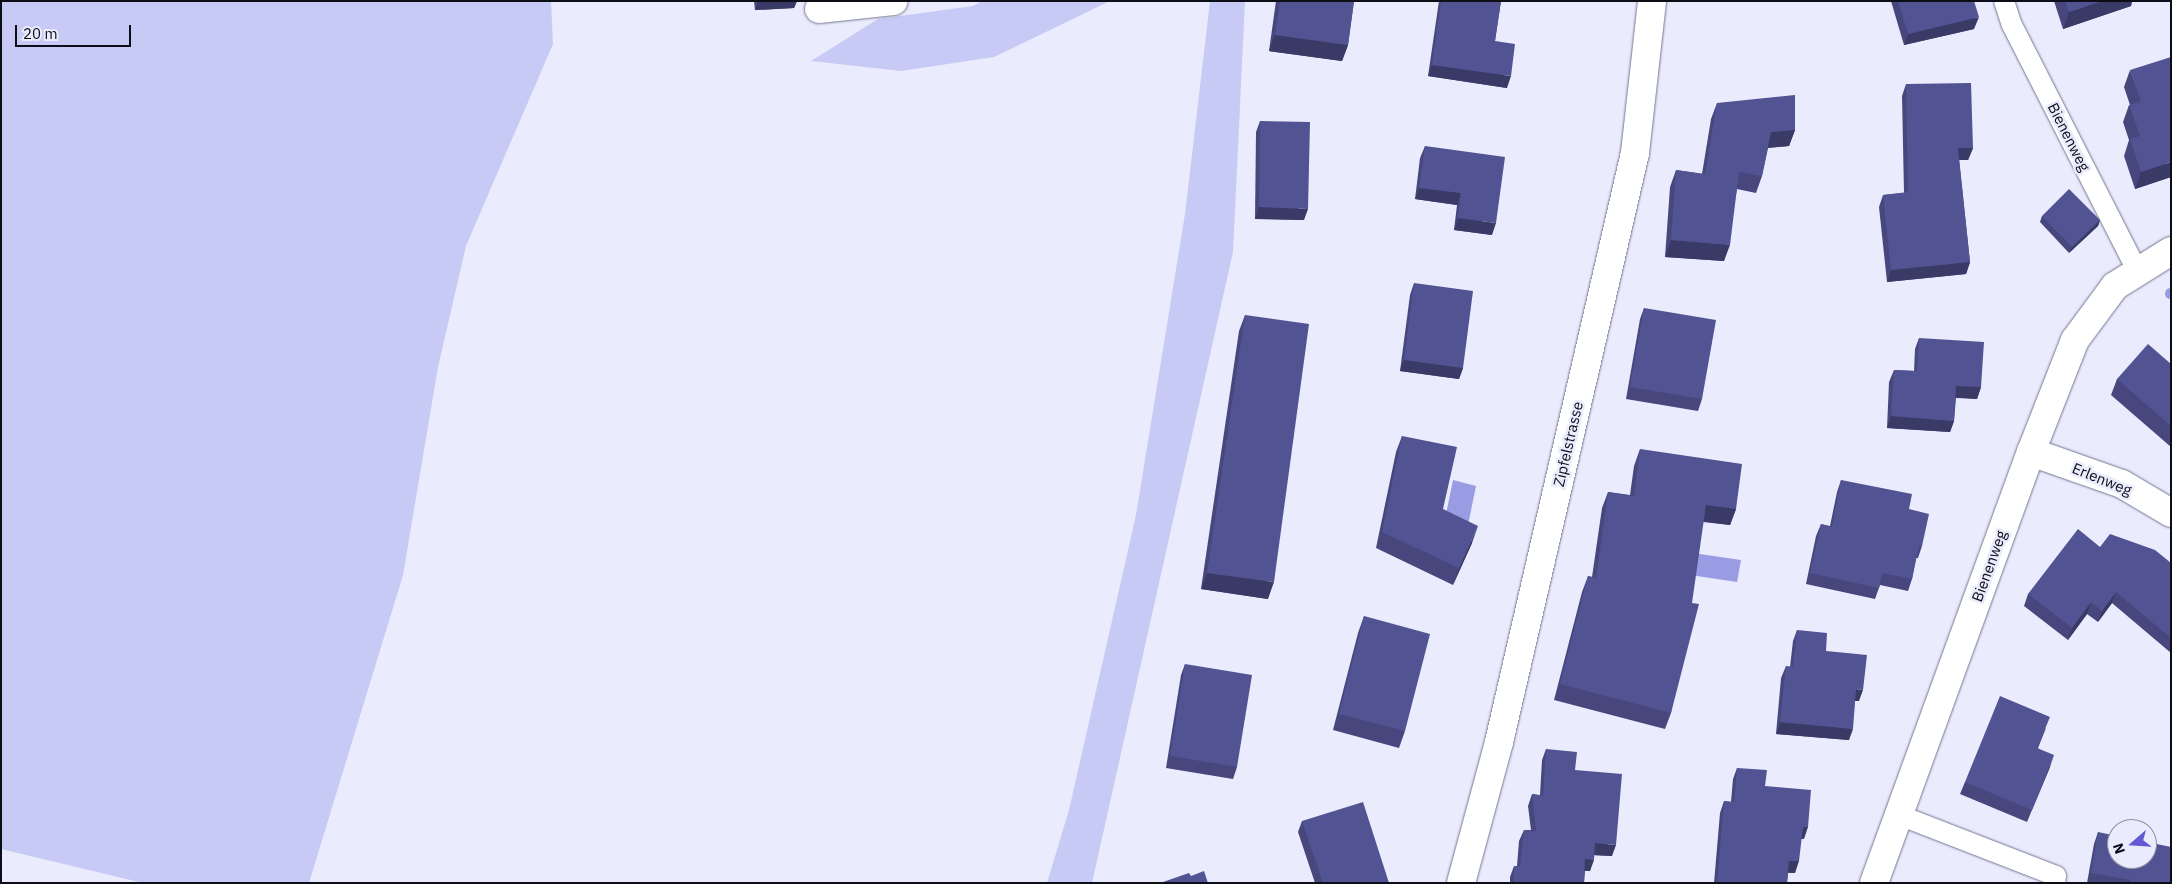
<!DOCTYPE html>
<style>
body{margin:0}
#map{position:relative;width:2172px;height:884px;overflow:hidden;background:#eaebfd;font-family:"IBM Plex Sans",sans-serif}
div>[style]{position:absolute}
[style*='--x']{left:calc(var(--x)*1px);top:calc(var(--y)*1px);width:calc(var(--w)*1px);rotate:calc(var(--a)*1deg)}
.green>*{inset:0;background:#c7caf4}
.water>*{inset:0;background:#999ce2}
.stream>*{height:11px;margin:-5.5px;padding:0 5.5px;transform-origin:5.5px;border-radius:5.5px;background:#999ce2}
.roads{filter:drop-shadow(0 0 1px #747691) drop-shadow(0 0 1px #747691)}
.lane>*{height:20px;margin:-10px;padding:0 10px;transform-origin:10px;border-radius:10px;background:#fff}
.street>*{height:28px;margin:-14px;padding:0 14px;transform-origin:14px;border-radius:14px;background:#fff}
.wall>*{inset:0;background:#47477e}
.shaded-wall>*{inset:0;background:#393a66}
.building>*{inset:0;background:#525392}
span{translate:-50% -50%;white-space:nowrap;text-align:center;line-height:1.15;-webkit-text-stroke:5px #eaebfd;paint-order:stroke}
.street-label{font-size:15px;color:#0c0d16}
.frame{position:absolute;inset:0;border:2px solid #0c0d16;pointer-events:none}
.north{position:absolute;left:2107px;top:819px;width:50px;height:50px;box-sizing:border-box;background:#eaebfd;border:1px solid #9192a1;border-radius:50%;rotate:251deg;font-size:14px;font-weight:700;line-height:20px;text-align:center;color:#0c0d16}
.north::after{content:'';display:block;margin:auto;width:18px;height:22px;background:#615ad2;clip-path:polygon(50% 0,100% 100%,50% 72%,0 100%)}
.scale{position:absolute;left:15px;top:25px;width:116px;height:22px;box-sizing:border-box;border:2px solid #0c0d16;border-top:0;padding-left:6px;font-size:15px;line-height:18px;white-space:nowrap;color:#0c0d16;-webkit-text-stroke:4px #eaebfd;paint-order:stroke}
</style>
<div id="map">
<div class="green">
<i style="clip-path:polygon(1px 1px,551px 1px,553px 44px,466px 246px,438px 367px,403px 575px,309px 883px,143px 883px,1px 849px)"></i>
<i style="clip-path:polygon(982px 1px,1110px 1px,994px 57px,901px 71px,811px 61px,878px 19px,973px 6px)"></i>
<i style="clip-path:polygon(1210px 1px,1245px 1px,1233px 252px,1092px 883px,1047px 883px,1069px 810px,1136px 515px,1185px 214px)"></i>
</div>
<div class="water">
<i style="clip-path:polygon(1453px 480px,1476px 486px,1467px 530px,1445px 519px)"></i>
<i style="clip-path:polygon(1693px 553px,1741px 560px,1737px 582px,1690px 575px)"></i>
</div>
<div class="stream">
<i style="--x:2170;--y:293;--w:1;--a:0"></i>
</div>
<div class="roads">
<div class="lane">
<i style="--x:2004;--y:1;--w:25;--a:72"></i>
<i style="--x:2012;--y:25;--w:277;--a:63"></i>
<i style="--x:1899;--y:815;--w:168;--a:21.2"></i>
<i style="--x:2056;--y:876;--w:7;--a:98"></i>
</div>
<div class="street">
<i style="--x:819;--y:9;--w:75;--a:-6.1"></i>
<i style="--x:2031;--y:452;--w:96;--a:19.4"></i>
<i style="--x:2122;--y:484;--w:57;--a:30.6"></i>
<i style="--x:1461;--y:883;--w:146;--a:-74.9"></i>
<i style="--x:1499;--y:742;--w:604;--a:-77"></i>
<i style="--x:1635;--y:153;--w:153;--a:-83.6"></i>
<i style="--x:1874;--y:883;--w:459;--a:-70"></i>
<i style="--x:2031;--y:452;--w:120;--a:-68.6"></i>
<i style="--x:2075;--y:340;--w:67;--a:-53.5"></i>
<i style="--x:2115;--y:286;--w:66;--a:-32"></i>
</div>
</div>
<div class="wall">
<i style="clip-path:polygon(754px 1px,797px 1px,794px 8px,755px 10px)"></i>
<i style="clip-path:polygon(1276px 1px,1354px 1px,1348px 45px,1342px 61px,1269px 51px)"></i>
<i style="clip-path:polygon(1439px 1px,1501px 1px,1495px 41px,1507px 88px,1428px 76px)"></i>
<i style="clip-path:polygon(1891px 1px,1974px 1px,1974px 29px,1904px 45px)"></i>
<i style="clip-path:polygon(2054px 1px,2132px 1px,2131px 6px,2063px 29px)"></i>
<i style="clip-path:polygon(2130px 70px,2171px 177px,2135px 189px,2124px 156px,2129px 140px,2123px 122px,2129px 105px,2130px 105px,2124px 87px)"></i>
<i style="clip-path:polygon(1906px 84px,1973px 148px,1968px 160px,1959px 160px,1970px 262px,1966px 274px,1887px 282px,1879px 207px,1883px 195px,1904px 193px,1902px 96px)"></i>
<i style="clip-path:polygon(1717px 103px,1795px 130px,1789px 146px,1768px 148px,1762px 176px,1756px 193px,1737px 189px,1724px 261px,1665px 257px,1670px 187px,1676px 170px,1702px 174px,1711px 119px)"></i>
<i style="clip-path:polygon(1260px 121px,1304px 220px,1255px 219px,1256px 132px)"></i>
<i style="clip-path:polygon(1425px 146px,1492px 235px,1454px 230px,1457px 205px,1415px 199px,1420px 158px)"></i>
<i style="clip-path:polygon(2042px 216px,2100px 220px,2098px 226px,2069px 253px,2040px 222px)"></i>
<i style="clip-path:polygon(1414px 283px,1463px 368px,1459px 379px,1400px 371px,1410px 295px)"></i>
<i style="clip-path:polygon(1644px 308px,1702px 399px,1698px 411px,1626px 399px,1640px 319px)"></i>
<i style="clip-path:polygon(1245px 315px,1268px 599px,1201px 589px,1239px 331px)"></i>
<i style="clip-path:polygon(1919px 338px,1981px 387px,1977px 399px,1956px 398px,1954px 421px,1950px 432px,1887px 428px,1889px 382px,1894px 370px,1914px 371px,1915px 349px)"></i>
<i style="clip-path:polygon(2171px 364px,2171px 447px,2111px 395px,2117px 379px)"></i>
<i style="clip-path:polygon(1402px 436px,1443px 509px,1472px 543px,1453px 585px,1376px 548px,1396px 452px)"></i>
<i style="clip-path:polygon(1640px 449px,1736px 509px,1730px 525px,1703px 522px,1671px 713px,1665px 729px,1554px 700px,1582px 592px,1588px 576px,1592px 577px,1602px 508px,1608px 492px,1630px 495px,1634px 466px)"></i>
<i style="clip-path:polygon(1841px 480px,1909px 509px,1922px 546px,1918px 558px,1916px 558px,1912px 579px,1908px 591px,1880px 585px,1875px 599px,1806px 584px,1816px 536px,1821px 524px,1830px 526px,1837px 492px)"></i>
<i style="clip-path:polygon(2100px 547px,2171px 563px,2171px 653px,2112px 603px,2098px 622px,2087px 614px,2068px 640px,2024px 606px,2028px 594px)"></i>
<i style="clip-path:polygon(1364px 616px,1405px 731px,1399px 748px,1333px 730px,1358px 633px)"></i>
<i style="clip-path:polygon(1797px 630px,1826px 651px,1859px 701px,1855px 701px,1849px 740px,1776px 734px,1781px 678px,1786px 666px,1790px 667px,1793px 641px)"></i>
<i style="clip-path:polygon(1185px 664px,1237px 767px,1233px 779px,1166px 768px,1181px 675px)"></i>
<i style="clip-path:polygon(2046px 728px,2038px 748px,2050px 767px,2027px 822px,1960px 794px,1965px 782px)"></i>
<i style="clip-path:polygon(1546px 749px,1575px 770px,1612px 856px,1594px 855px,1590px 871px,1585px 871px,1584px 883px,1510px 883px,1510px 877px,1514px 866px,1517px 866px,1519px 841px,1524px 830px,1531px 830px,1528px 806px,1532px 794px,1540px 795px,1542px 760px)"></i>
<i style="clip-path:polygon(1737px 768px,1765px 786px,1804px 839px,1801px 839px,1795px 873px,1788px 873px,1787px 883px,1714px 883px,1720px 813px,1724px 801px,1731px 802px,1733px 779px)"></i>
<i style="clip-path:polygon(1302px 821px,1389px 883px,1315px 883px,1298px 832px)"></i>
<i style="clip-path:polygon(2098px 832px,2171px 883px,2087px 883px,2094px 844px)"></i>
</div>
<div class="shaded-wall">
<i style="clip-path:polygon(758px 1px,797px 1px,794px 8px,755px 10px)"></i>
<i style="clip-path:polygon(2102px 1px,2132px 1px,2131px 6px,2063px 29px,2069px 12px)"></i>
<i style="clip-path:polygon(1979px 17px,1974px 29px,1904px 45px,1908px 34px)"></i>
<i style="clip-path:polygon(1275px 35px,1348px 45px,1342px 61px,1269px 51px)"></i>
<i style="clip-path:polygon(1432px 65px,1511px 76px,1507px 88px,1428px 76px)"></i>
<i style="clip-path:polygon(1795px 130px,1789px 146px,1765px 148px,1771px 132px)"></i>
<i style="clip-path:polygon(1958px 148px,1973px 148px,1968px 160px,1954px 160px)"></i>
<i style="clip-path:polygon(2171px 162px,2171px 177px,2135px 189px,2141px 172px)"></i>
<i style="clip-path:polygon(1419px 188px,1461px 193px,1457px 205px,1415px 199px)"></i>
<i style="clip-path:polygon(1259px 207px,1308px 209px,1304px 220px,1255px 219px)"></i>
<i style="clip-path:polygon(1458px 218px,1496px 223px,1492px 235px,1454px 230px)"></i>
<i style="clip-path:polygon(2100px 220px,2098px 226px,2069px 253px,2072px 247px)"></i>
<i style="clip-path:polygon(1671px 240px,1730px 245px,1724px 261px,1665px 257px)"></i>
<i style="clip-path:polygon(1970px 262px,1966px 274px,1887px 282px,1891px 270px)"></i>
<i style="clip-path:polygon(1404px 360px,1463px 368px,1459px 379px,1400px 371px)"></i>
<i style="clip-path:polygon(1956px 386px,1981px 387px,1977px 399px,1952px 397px)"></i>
<i style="clip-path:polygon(1891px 416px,1954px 421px,1950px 432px,1887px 428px)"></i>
<i style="clip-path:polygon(1706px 505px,1736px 509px,1730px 525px,1700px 521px)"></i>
<i style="clip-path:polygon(1478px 526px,1472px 543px,1453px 585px,1459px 568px)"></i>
<i style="clip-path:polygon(1207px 573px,1274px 582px,1268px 599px,1201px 589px)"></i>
<i style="clip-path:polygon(2116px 592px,2112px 603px,2098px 622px,2102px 611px)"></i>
<i style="clip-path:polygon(2091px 602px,2087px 614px,2068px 640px,2072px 628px)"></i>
<i style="clip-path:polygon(1856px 689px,1863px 690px,1859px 701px,1852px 701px)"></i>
<i style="clip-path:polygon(1780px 722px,1853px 729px,1849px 740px,1776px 734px)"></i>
<i style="clip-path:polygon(2054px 755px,2050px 767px,2027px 822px,2032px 810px)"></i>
<i style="clip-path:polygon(1803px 827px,1808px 827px,1804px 839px,1798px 838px)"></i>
<i style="clip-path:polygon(1595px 843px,1616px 845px,1612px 856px,1591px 855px)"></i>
<i style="clip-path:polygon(1585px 859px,1594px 860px,1590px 871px,1581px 870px)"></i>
<i style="clip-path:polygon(1789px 861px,1799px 861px,1795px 873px,1785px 872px)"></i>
</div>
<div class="building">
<i style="clip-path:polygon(1280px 1px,1354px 1px,1348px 45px,1275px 35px)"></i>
<i style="clip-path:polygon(1441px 1px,1501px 1px,1495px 41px,1515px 44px,1511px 76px,1432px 65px)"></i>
<i style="clip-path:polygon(1898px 1px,1974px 1px,1979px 17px,1908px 34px)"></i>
<i style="clip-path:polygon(2065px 1px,2102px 1px,2069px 12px)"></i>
<i style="clip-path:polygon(2171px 57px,2171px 162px,2141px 172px,2130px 139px,2140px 136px,2129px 105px,2141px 101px,2130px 70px)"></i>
<i style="clip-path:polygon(1971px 83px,1973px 148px,1958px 148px,1970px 262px,1891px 270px,1883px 195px,1908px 192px,1906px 84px)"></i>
<i style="clip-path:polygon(1795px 95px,1795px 130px,1771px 132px,1762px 176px,1739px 172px,1730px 245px,1671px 240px,1676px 170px,1705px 174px,1717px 103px)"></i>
<i style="clip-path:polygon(1260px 121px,1310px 122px,1308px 209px,1259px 207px)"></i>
<i style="clip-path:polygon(1425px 146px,1505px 157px,1496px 223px,1458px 218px,1461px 193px,1419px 188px)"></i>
<i style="clip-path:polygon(2069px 189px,2100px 220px,2072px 247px,2042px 216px)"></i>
<i style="clip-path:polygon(1414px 283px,1473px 291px,1463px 368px,1404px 360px)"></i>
<i style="clip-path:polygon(1644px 308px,1716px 320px,1702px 399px,1630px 387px)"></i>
<i style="clip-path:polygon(1245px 315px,1309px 324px,1274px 582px,1207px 573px)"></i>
<i style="clip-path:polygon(1919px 338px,1984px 342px,1981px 387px,1956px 386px,1954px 421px,1891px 416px,1894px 370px,1917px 371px)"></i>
<i style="clip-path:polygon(2148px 344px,2171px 364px,2171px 426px,2117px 379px)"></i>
<i style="clip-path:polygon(1402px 436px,1457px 447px,1443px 509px,1478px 526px,1459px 568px,1382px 532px)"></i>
<i style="clip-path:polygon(1640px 449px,1742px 464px,1736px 509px,1706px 505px,1692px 603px,1699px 604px,1671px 713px,1560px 684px,1588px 576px,1596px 578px,1608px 492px,1634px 496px)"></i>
<i style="clip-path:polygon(1841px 480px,1912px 494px,1909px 509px,1929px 514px,1922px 546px,1919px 546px,1912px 579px,1882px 573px,1879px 588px,1810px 573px,1821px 524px,1832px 527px)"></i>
<i style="clip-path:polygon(2078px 529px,2100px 547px,2110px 534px,2155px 550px,2171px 563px,2171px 638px,2116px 592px,2102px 611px,2091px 602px,2072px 628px,2028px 594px)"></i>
<i style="clip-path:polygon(1364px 616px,1430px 634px,1405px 731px,1339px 714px)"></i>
<i style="clip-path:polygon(1797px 630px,1827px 633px,1826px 651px,1867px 655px,1863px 690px,1856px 689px,1853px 729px,1780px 722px,1786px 666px,1793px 667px)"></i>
<i style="clip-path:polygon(1185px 664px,1252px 675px,1237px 767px,1170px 756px)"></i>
<i style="clip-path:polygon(2000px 696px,2050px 717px,2037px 748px,2054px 755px,2032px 810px,1965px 782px)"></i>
<i style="clip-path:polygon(1546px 749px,1577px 752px,1575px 770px,1622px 774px,1616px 845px,1595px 843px,1594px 860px,1585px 859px,1584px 883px,1513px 883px,1514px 866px,1520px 866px,1524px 830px,1536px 831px,1532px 794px,1543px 796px)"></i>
<i style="clip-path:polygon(1737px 768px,1767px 770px,1765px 786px,1811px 790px,1808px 827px,1803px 827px,1799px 861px,1789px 861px,1787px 883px,1717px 883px,1724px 801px,1734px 802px)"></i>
<i style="clip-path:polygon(1363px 802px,1389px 883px,1323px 883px,1302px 821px)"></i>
<i style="clip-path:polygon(2098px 832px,2117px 836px,2117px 859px,2147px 859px,2147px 842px,2171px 847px,2171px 883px,2130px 883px,2131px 880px,2091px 873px)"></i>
<i style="clip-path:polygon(1204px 871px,1208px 883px,1160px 883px,1189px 873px,1191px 876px)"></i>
</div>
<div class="street-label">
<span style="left:2069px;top:137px;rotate:63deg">Bienenweg</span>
<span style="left:1568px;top:444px;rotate:-77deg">Zipfelstrasse</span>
<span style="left:2102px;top:479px;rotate:22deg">Erlenweg</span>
<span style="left:1989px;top:566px;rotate:-70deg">Bienenweg</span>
</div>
<div class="frame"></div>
<div class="north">N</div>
<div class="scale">20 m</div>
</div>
